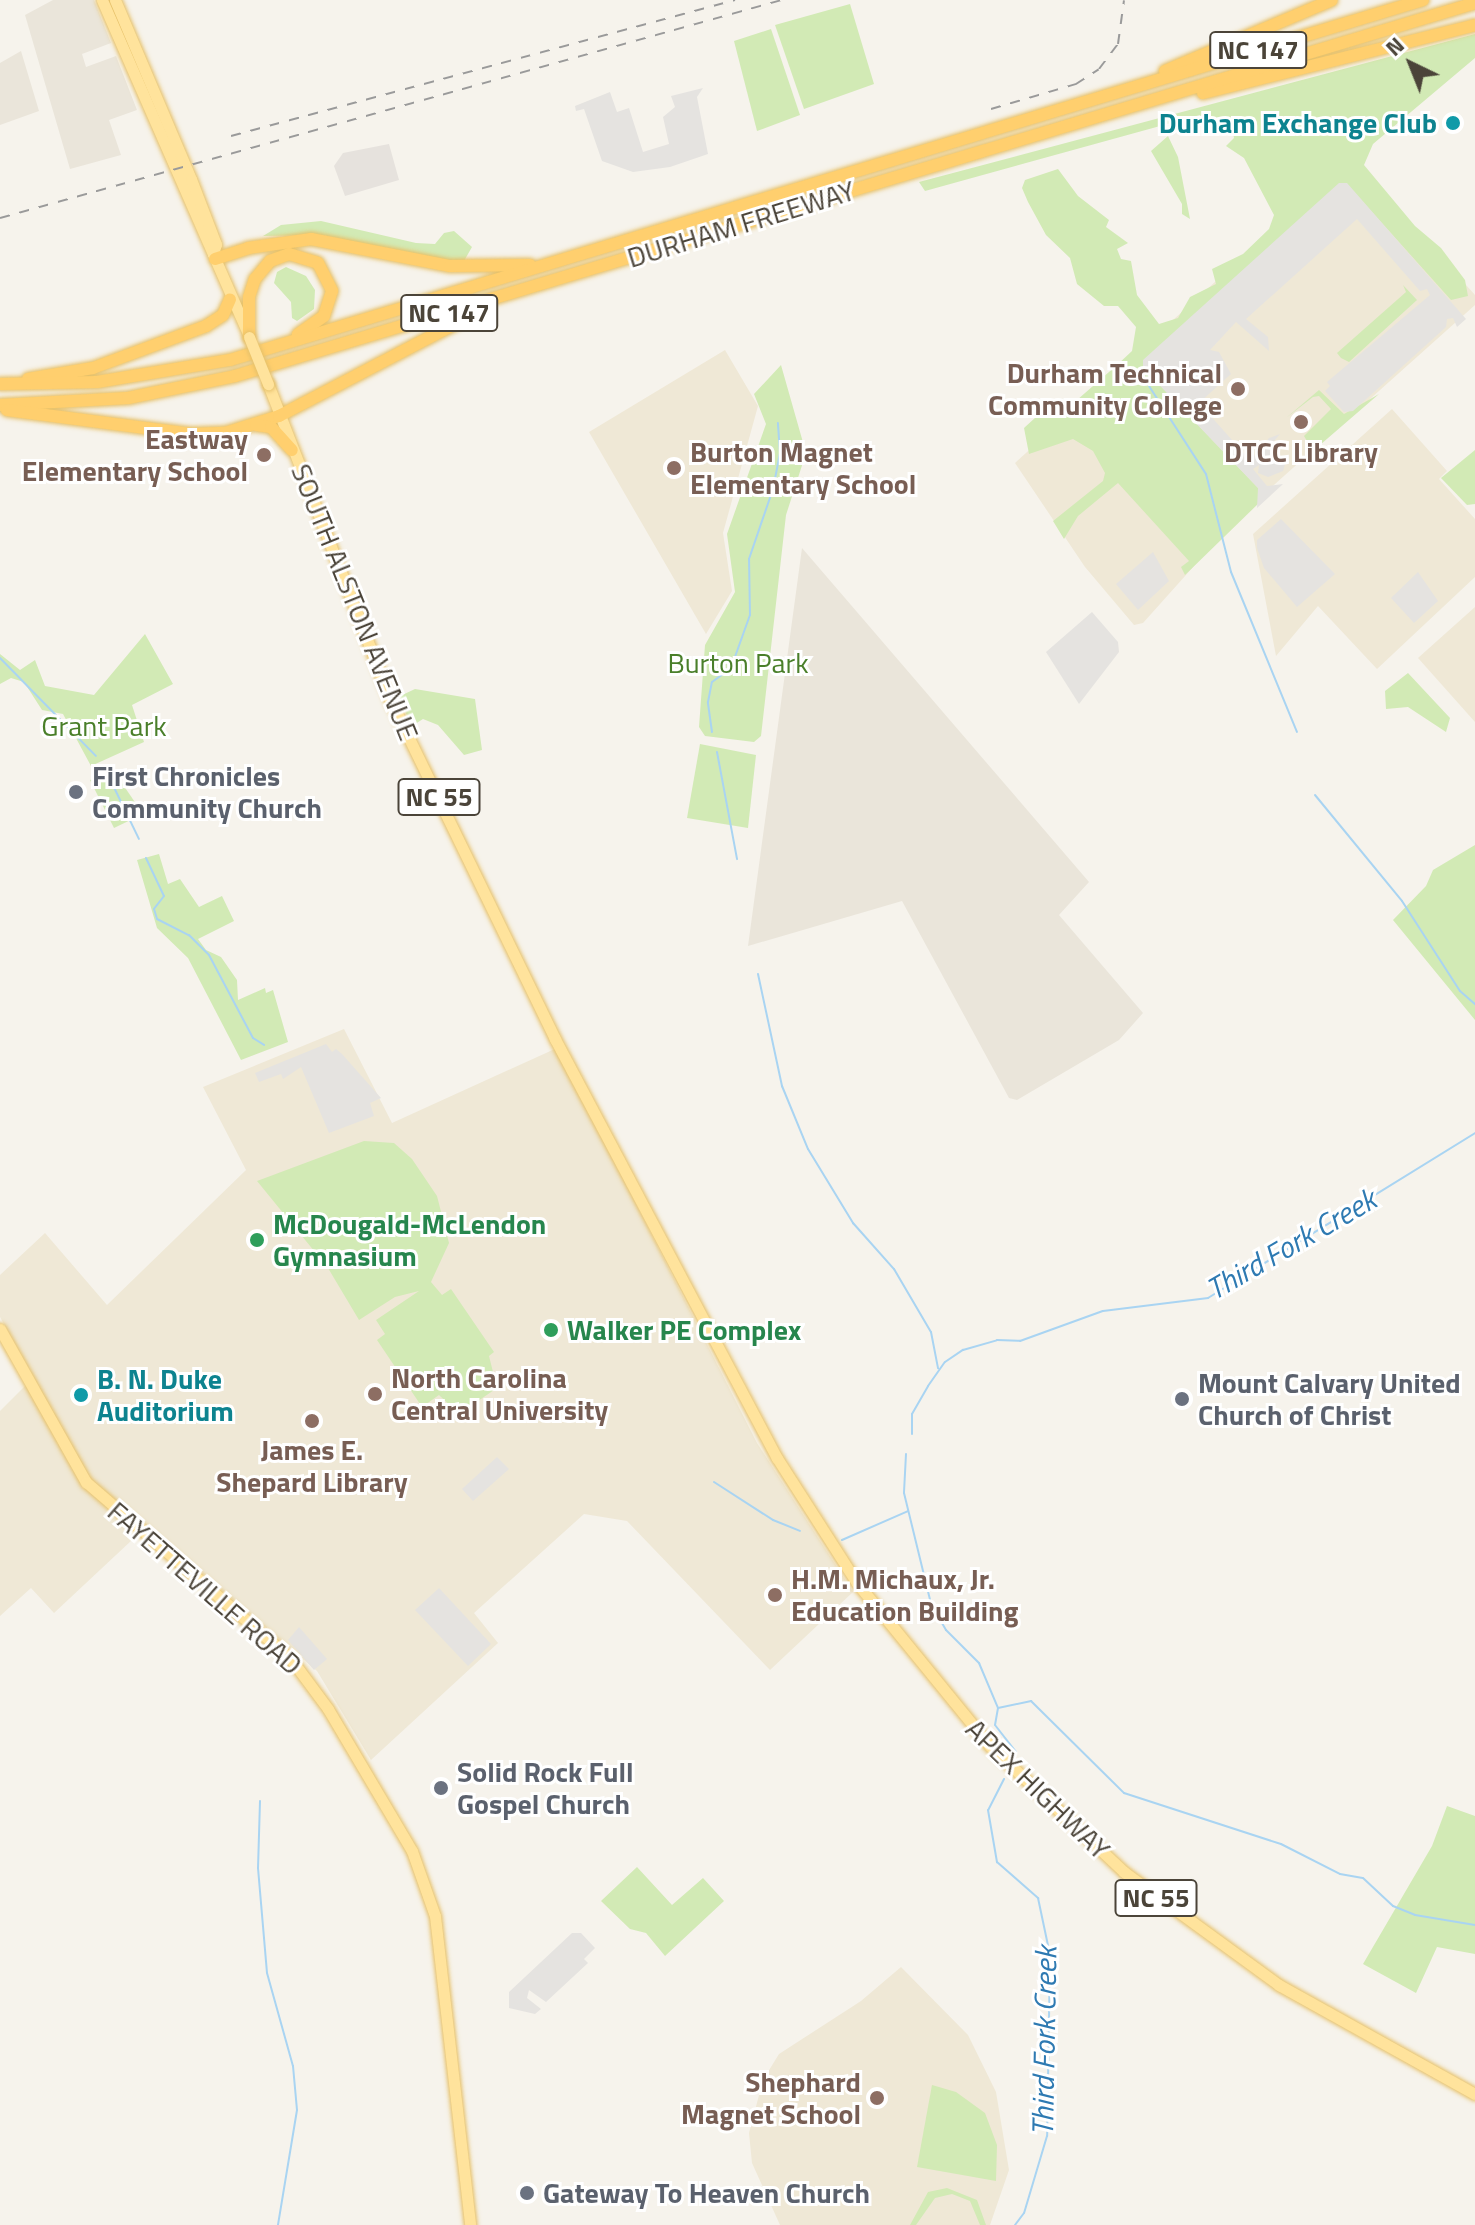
<!DOCTYPE html>
<style>
body{margin:0}
#map{position:relative;width:1475px;height:2225px;overflow:hidden;background:#f6f3ec;font-family:"Titillium Web",sans-serif}
div>[style]{position:absolute}
[style*='--x']{left:calc(var(--x)*1px);top:calc(var(--y)*1px);width:calc(var(--w)*1px);rotate:calc(var(--a)*1deg)}
.residential>*{inset:0;background:#eae5da}
.industrial>*{inset:0;background:#e6e2dd}
.education>*{inset:0;background:#efe8d6}
.green>*{inset:0;background:#d2eab5}
.parking>*{inset:0;background:#e5e3e0}
.stream>*{height:2px;margin:-1px;padding:0 1px;transform-origin:1px;border-radius:1px;background:#a9d4f2}
.roads{filter:drop-shadow(0 0 2px #e6c16a) drop-shadow(0 0 2px #e6c16a)}
.major>*{height:11px;margin:-5.5px;padding:0 5.5px;transform-origin:5.5px;border-radius:5.5px;background:#ffe39c}
.highway>*{height:12px;margin:-6px;padding:0 6px;transform-origin:6px;border-radius:6px;background:#ffcf6e}
.rail>*{height:2px;margin-top:-1px;transform-origin:0;background:repeating-linear-gradient(90deg,#9a9a9a 0 10px,transparent 0 20px)}
.bridges{filter:drop-shadow(0 0 2px #e6c16a) drop-shadow(0 0 2px #e6c16a)}
.major-bridge>*{height:11px;margin:-5.5px;padding:0 5.5px;transform-origin:5.5px;border-radius:5.5px;background:#ffe39c}
.dots>*{width:22px;height:22px;translate:-50% -50%;box-sizing:border-box;border:4px solid #fff;border-radius:50%}
span{translate:-50% -50%;white-space:nowrap;text-align:center;line-height:1.15;-webkit-text-stroke:6px #fff;paint-order:stroke}
.shield-label span{padding:2px 6px;background:#fff;border:2px solid;border-radius:6px;-webkit-text-stroke-width:0}
.shield-label{font-size:26px;color:#4b4439;font-weight:700}
.culture-label{font-size:28px;color:#0d838f;font-weight:700}
.right{translate:-100% -50%;text-align:right}
.left{translate:0 -50%;text-align:left}
.street-label{font-size:28px;color:#4b4439}
.education-label{font-size:28px;color:#785e54;font-weight:700}
.park-label{font-size:28px;color:#4a7f2a}
.worship-label{font-size:28px;color:#5b616d;font-weight:700}
.leisure-label{font-size:28px;color:#27864d;font-weight:700}
.water-label{font-size:30px;color:#2e7ab2;font-style:italic}
.north{position:absolute;left:1371px;top:24px;width:80px;height:80px;-webkit-text-stroke:6px #fff;paint-order:stroke;rotate:317deg;font-size:22px;font-weight:700;line-height:32px;text-align:center;color:#4b4439}
.north::after{content:'';display:block;margin:auto;width:28px;height:36px;background:#4b4439;clip-path:polygon(50% 0,100% 100%,50% 72%,0 100%)}
</style>
<div id="map">
<div class="residential">
<i style="clip-path:polygon(53px 0,94px 0,111px 43px,82px 54px,86px 67px,116px 56px,137px 110px,109px 120px,121px 155px,70px 169px,25px 15px)"></i>
<i style="clip-path:polygon(21px 51px,39px 111px,0 125px,0 63px)"></i>
<i style="clip-path:polygon(802px 548px,1089px 882px,1059px 915px,1143px 1013px,1119px 1040px,1017px 1100px,1009px 1098px,902px 901px,748px 946px)"></i>
</div>
<div class="industrial">
<i style="clip-path:polygon(389px 144px,399px 180px,345px 196px,334px 166px,343px 153px)"></i>
</div>
<div class="education">
<i style="clip-path:polygon(1352px 158px,1475px 295px,1475px 305px,1237px 518px,1143px 623px,1134px 625px,1085px 567px,1015px 463px)"></i>
<i style="clip-path:polygon(725px 350px,758px 406px,723px 533px,732px 591px,706px 634px,589px 432px)"></i>
<i style="clip-path:polygon(1392px 409px,1447px 471px,1439px 479px,1475px 519px,1475px 577px,1377px 669px,1318px 606px,1276px 656px,1253px 534px)"></i>
<i style="clip-path:polygon(1475px 607px,1475px 722px,1418px 658px)"></i>
<i style="clip-path:polygon(344px 1029px,392px 1123px,557px 1048px,757px 1443px,853px 1592px,770px 1670px,627px 1521px,584px 1514px,474px 1613px,498px 1643px,371px 1760px,317px 1671px,147px 1526px,54px 1613px,31px 1588px,0 1616px,0 1411px,34px 1377px,0 1317px,0 1275px,45px 1233px,107px 1305px,246px 1170px,203px 1087px)"></i>
<i style="clip-path:polygon(901px 1967px,968px 2035px,996px 2092px,1009px 2170px,990px 2225px,780px 2225px,752px 2163px,749px 2133px,763px 2080px,779px 2054px,861px 2001px)"></i>
</div>
<div class="green">
<i style="clip-path:polygon(850px 4px,874px 84px,804px 109px,775px 25px)"></i>
<i style="clip-path:polygon(771px 29px,800px 115px,757px 131px,734px 41px)"></i>
<i style="clip-path:polygon(1475px 34px,1475px 58px,1373px 144px,1364px 165px,1415px 226px,1441px 248px,1465px 280px,1468px 296px,1451px 300px,1346px 183px,1143px 367px,1258px 488px,1261px 501px,1185px 575px,1181px 567px,1189px 561px,1118px 483px,1078px 516px,1064px 539px,1053px 521px,1103px 481px,1105px 473px,1093px 451px,1073px 439px,1029px 454px,1024px 428px,1036px 417px,1069px 407px,1117px 365px,1132px 351px,1136px 327px,1118px 306px,1104px 306px,1077px 284px,1070px 258px,1046px 235px,1028px 202px,1022px 188px,1025px 180px,1058px 169px,1078px 196px,1109px 220px,1106px 227px,1128px 243px,1117px 249px,1121px 259px,1131px 261px,1137px 295px,1159px 324px,1178px 318px,1190px 297px,1216px 284px,1212px 269px,1243px 254px,1269px 229px,1274px 215px,1244px 158px,1226px 146px,1234px 138px,1232px 126px,1204px 127px,1200px 115px,925px 191px,919px 182px)"></i>
<i style="clip-path:polygon(1168px 136px,1178px 157px,1190px 219px,1182px 214px,1182px 204px,1151px 151px)"></i>
<i style="clip-path:polygon(321px 221px,416px 243px,435px 244px,444px 233px,454px 231px,472px 247px,464px 261px,436px 260px,323px 235px,263px 236px,281px 225px)"></i>
<i style="clip-path:polygon(286px 267px,306px 276px,315px 290px,314px 309px,297px 321px,292px 318px,291px 302px,274px 283px,277px 272px)"></i>
<i style="clip-path:polygon(1403px 285px,1417px 300px,1349px 362px,1341px 358px,1337px 353px,1406px 292px)"></i>
<i style="clip-path:polygon(781px 365px,806px 453px,786px 515px,761px 736px,754px 742px,705px 736px,699px 727px,705px 645px,735px 592px,727px 534px,766px 424px,754px 394px)"></i>
<i style="clip-path:polygon(1319px 390px,1344px 414px,1379px 394px,1313px 451px,1304px 436px,1331px 409px,1319px 396px,1313px 397px,1286px 418px)"></i>
<i style="clip-path:polygon(1475px 450px,1475px 504px,1467px 505px,1441px 478px)"></i>
<i style="clip-path:polygon(145px 634px,173px 684px,132px 705px,144px 742px,91px 766px,63px 714px,42px 710px,24px 682px,11px 678px,0 684px,0 654px,20px 670px,35px 660px,45px 686px,94px 695px)"></i>
<i style="clip-path:polygon(1408px 673px,1450px 718px,1446px 732px,1408px 707px,1386px 709px,1385px 691px)"></i>
<i style="clip-path:polygon(415px 689px,475px 699px,482px 750px,464px 755px,438px 725px,423px 719px,412px 726px,398px 697px)"></i>
<i style="clip-path:polygon(700px 744px,756px 755px,748px 828px,687px 818px)"></i>
<i style="clip-path:polygon(113px 770px,143px 814px,114px 828px,90px 780px)"></i>
<i style="clip-path:polygon(1475px 845px,1475px 1020px,1393px 920px,1426px 886px,1433px 870px)"></i>
<i style="clip-path:polygon(159px 854px,168px 884px,180px 879px,199px 907px,222px 896px,234px 921px,198px 939px,206px 950px,221px 957px,237px 980px,238px 1000px,265px 988px,266px 993px,273px 990px,288px 1042px,241px 1060px,188px 958px,157px 928px,137px 860px)"></i>
<i style="clip-path:polygon(364px 1141px,394px 1143px,412px 1159px,437px 1196px,449px 1243px,431px 1282px,442px 1295px,451px 1289px,494px 1352px,489px 1356px,497px 1388px,459px 1414px,439px 1395px,422px 1407px,377px 1340px,385px 1334px,376px 1320px,419px 1291px,395px 1297px,359px 1320px,328px 1268px,257px 1181px)"></i>
<i style="clip-path:polygon(1447px 1806px,1475px 1816px,1475px 1954px,1437px 1947px,1416px 1993px,1363px 1964px,1432px 1846px)"></i>
<i style="clip-path:polygon(637px 1867px,672px 1905px,703px 1878px,724px 1901px,665px 1956px,646px 1933px,630px 1929px,601px 1901px)"></i>
<i style="clip-path:polygon(932px 2085px,956px 2092px,985px 2113px,997px 2145px,996px 2181px,917px 2167px)"></i>
<i style="clip-path:polygon(947px 2188px,977px 2200px,986px 2225px,980px 2225px,970px 2201px,952px 2194px,935px 2198px,916px 2225px,910px 2225px,928px 2192px)"></i>
</div>
<div class="parking">
<i style="clip-path:polygon(703px 88px,697px 97px,708px 154px,670px 167px,633px 172px,602px 161px,584px 109px,576px 111px,575px 106px,610px 92px,617px 112px,629px 108px,643px 152px,669px 144px,663px 117px,675px 107px,671px 96px)"></i>
<i style="clip-path:polygon(1339px 183px,1347px 183px,1466px 319px,1457px 327px,1453px 318px,1447px 319px,1446px 327px,1353px 411px,1344px 412px,1325px 391px,1330px 386px,1327px 382px,1430px 295px,1427px 289px,1420px 291px,1357px 219px,1246px 319px,1268px 337px,1269px 351px,1236px 322px,1210px 350px,1219px 352px,1231px 374px,1199px 403px,1249px 459px,1248px 463px,1269px 438px,1280px 434px,1268px 448px,1286px 461px,1283px 471px,1268px 477px,1258px 473px,1259px 465px,1253px 469px,1267px 486px,1283px 484px,1257px 508px,1258px 488px,1143px 368px,1143px 360px)"></i>
<i style="clip-path:polygon(1281px 519px,1335px 574px,1297px 607px,1264px 568px,1257px 548px,1257px 540px)"></i>
<i style="clip-path:polygon(1153px 552px,1169px 581px,1138px 610px,1116px 584px)"></i>
<i style="clip-path:polygon(1418px 572px,1438px 601px,1414px 623px,1391px 598px)"></i>
<i style="clip-path:polygon(1092px 612px,1118px 642px,1119px 652px,1079px 704px,1046px 652px)"></i>
<i style="clip-path:polygon(326px 1044px,332px 1052px,336px 1049px,342px 1054px,381px 1098px,370px 1103px,374px 1116px,329px 1133px,301px 1067px,283px 1079px,281px 1074px,259px 1082px,255px 1073px)"></i>
<i style="clip-path:polygon(497px 1457px,509px 1469px,473px 1501px,462px 1489px)"></i>
<i style="clip-path:polygon(439px 1588px,491px 1644px,468px 1666px,415px 1610px)"></i>
<i style="clip-path:polygon(299px 1627px,327px 1659px,314px 1670px,288px 1640px)"></i>
<i style="clip-path:polygon(572px 1933px,581px 1933px,595px 1948px,584px 1959px,588px 1963px,546px 2002px,529px 1990px,527px 1998px,541px 2009px,535px 2014px,509px 2008px,509px 1992px)"></i>
</div>
<div class="stream">
<i style="--x:1149;--y:386;--w:105;--a:57.1"></i>
<i style="--x:1206;--y:474;--w:101;--a:75.7"></i>
<i style="--x:1231;--y:572;--w:173;--a:67.6"></i>
<i style="--x:0;--y:658;--w:137;--a:45.6"></i>
<i style="--x:712;--y:732;--w:30;--a:-98"></i>
<i style="--x:708;--y:702;--w:20;--a:-79"></i>
<i style="--x:712;--y:682;--w:24;--a:-36"></i>
<i style="--x:731;--y:668;--w:56;--a:-70.3"></i>
<i style="--x:750;--y:615;--w:56;--a:-91"></i>
<i style="--x:749;--y:559;--w:74;--a:-71.1"></i>
<i style="--x:773;--y:489;--w:37;--a:-79"></i>
<i style="--x:780;--y:453;--w:30;--a:-94"></i>
<i style="--x:717;--y:752;--w:109;--a:79.4"></i>
<i style="--x:108;--y:775;--w:71;--a:64.2"></i>
<i style="--x:1315;--y:795;--w:137;--a:50.6"></i>
<i style="--x:1402;--y:901;--w:107;--a:57.2"></i>
<i style="--x:1460;--y:991;--w:20;--a:41"></i>
<i style="--x:146;--y:858;--w:42;--a:64.7"></i>
<i style="--x:164;--y:896;--w:16;--a:128"></i>
<i style="--x:154;--y:909;--w:10;--a:73"></i>
<i style="--x:157;--y:919;--w:36;--a:27"></i>
<i style="--x:189;--y:935;--w:28;--a:45"></i>
<i style="--x:209;--y:955;--w:94;--a:62.1"></i>
<i style="--x:253;--y:1038;--w:13;--a:32"></i>
<i style="--x:758;--y:974;--w:115;--a:77.9"></i>
<i style="--x:782;--y:1086;--w:68;--a:67.6"></i>
<i style="--x:808;--y:1149;--w:87;--a:58.7"></i>
<i style="--x:853;--y:1223;--w:62;--a:48.3"></i>
<i style="--x:894;--y:1269;--w:73;--a:59.6"></i>
<i style="--x:931;--y:1332;--w:37;--a:79"></i>
<i style="--x:912;--y:1434;--w:20;--a:-90"></i>
<i style="--x:912;--y:1414;--w:32;--a:-60"></i>
<i style="--x:928;--y:1386;--w:29;--a:-55"></i>
<i style="--x:945;--y:1362;--w:22;--a:-34"></i>
<i style="--x:963;--y:1350;--w:35;--a:-16"></i>
<i style="--x:997;--y:1340;--w:23;--a:2"></i>
<i style="--x:1020;--y:1341;--w:88;--a:-19.9"></i>
<i style="--x:1103;--y:1311;--w:106;--a:-7.1"></i>
<i style="--x:1208;--y:1298;--w:314;--a:-31.7"></i>
<i style="--x:906;--y:1454;--w:39;--a:93"></i>
<i style="--x:904;--y:1493;--w:114;--a:76.3"></i>
<i style="--x:931;--y:1604;--w:30;--a:60"></i>
<i style="--x:946;--y:1630;--w:47;--a:45"></i>
<i style="--x:979;--y:1663;--w:49;--a:67.1"></i>
<i style="--x:998;--y:1708;--w:17;--a:100"></i>
<i style="--x:995;--y:1725;--w:34;--a:52"></i>
<i style="--x:714;--y:1482;--w:70;--a:32.8"></i>
<i style="--x:773;--y:1520;--w:29;--a:22"></i>
<i style="--x:842;--y:1540;--w:72;--a:-23.7"></i>
<i style="--x:998;--y:1708;--w:34;--a:-12"></i>
<i style="--x:1031;--y:1701;--w:131;--a:44.7"></i>
<i style="--x:1124;--y:1793;--w:165;--a:18"></i>
<i style="--x:1281;--y:1844;--w:66;--a:27"></i>
<i style="--x:1340;--y:1874;--w:23;--a:10"></i>
<i style="--x:1363;--y:1878;--w:41;--a:43"></i>
<i style="--x:1393;--y:1906;--w:24;--a:22"></i>
<i style="--x:1415;--y:1915;--w:61;--a:9.5"></i>
<i style="--x:1004;--y:1779;--w:35;--a:117"></i>
<i style="--x:988;--y:1810;--w:53;--a:80.2"></i>
<i style="--x:997;--y:1862;--w:55;--a:41.3"></i>
<i style="--x:1038;--y:1898;--w:58;--a:78.1"></i>
<i style="--x:1050;--y:1955;--w:181;--a:90.9"></i>
<i style="--x:1047;--y:2136;--w:80;--a:106.6"></i>
<i style="--x:1024;--y:2213;--w:15;--a:127"></i>
<i style="--x:260;--y:1801;--w:67;--a:91.7"></i>
<i style="--x:258;--y:1868;--w:105;--a:85.1"></i>
<i style="--x:267;--y:1973;--w:97;--a:74.4"></i>
<i style="--x:293;--y:2066;--w:44;--a:84.8"></i>
<i style="--x:297;--y:2110;--w:117;--a:99.4"></i>
</div>
<div class="roads">
<div class="major">
<i style="--x:102;--y:0;--w:277;--a:66.4"></i>
<i style="--x:115;--y:0;--w:194;--a:67"></i>
<i style="--x:191;--y:179;--w:70;--a:69"></i>
<i style="--x:216;--y:244;--w:10;--a:107"></i>
<i style="--x:213;--y:254;--w:90;--a:66.3"></i>
<i style="--x:268;--y:384;--w:338;--a:68.8"></i>
<i style="--x:390;--y:699;--w:378;--a:64.1"></i>
<i style="--x:555;--y:1039;--w:474;--a:62.1"></i>
<i style="--x:777;--y:1458;--w:148;--a:57.4"></i>
<i style="--x:857;--y:1583;--w:210;--a:50.8"></i>
<i style="--x:990;--y:1746;--w:184;--a:43.2"></i>
<i style="--x:1124;--y:1872;--w:192;--a:36.1"></i>
<i style="--x:1279;--y:1985;--w:224;--a:29.1"></i>
<i style="--x:0;--y:1329;--w:176;--a:60.7"></i>
<i style="--x:86;--y:1482;--w:271;--a:40.8"></i>
<i style="--x:291;--y:1659;--w:62;--a:53.5"></i>
<i style="--x:328;--y:1709;--w:165;--a:59.4"></i>
<i style="--x:412;--y:1851;--w:69;--a:70.5"></i>
<i style="--x:435;--y:1916;--w:311;--a:83.5"></i>
</div>
<div class="highway">
<i style="--x:1165;--y:71;--w:181;--a:-23"></i>
<i style="--x:1203;--y:93;--w:280;--a:-14"></i>
<i style="--x:215;--y:259;--w:35;--a:-18"></i>
<i style="--x:248;--y:248;--w:64;--a:-8.1"></i>
<i style="--x:311;--y:239;--w:142;--a:11"></i>
<i style="--x:450;--y:266;--w:80;--a:-0.7"></i>
<i style="--x:249;--y:337;--w:40;--a:-90"></i>
<i style="--x:249;--y:297;--w:19;--a:-72"></i>
<i style="--x:255;--y:279;--w:23;--a:-50"></i>
<i style="--x:270;--y:261;--w:20;--a:-20"></i>
<i style="--x:289;--y:254;--w:30;--a:17"></i>
<i style="--x:318;--y:263;--w:31;--a:63"></i>
<i style="--x:332;--y:291;--w:26;--a:108"></i>
<i style="--x:324;--y:316;--w:32;--a:145"></i>
<i style="--x:28;--y:379;--w:66;--a:-9.6"></i>
<i style="--x:93;--y:368;--w:121;--a:-20.4"></i>
<i style="--x:206;--y:326;--w:20;--a:-33"></i>
<i style="--x:223;--y:315;--w:17;--a:-66"></i>
<i style="--x:0;--y:384;--w:97;--a:-1.2"></i>
<i style="--x:97;--y:382;--w:135;--a:-9.4"></i>
<i style="--x:230;--y:360;--w:1246;--a:-16.79"></i>
<i style="--x:0;--y:405;--w:128;--a:-3.1"></i>
<i style="--x:128;--y:398;--w:109;--a:-11.6"></i>
<i style="--x:235;--y:376;--w:1295;--a:-16.74"></i>
<i style="--x:7;--y:410;--w:186;--a:7.4"></i>
<i style="--x:191;--y:434;--w:34;--a:-2"></i>
<i style="--x:225;--y:433;--w:57;--a:-17.5"></i>
<i style="--x:279;--y:416;--w:229;--a:-27.6"></i>
<i style="--x:256;--y:425;--w:15;--a:8"></i>
<i style="--x:271;--y:427;--w:31;--a:48"></i>
</div>
</div>
<div class="rail">
<i style="--x:991;--y:109;--w:89;--a:-16.4"></i>
<i style="--x:1076;--y:84;--w:27;--a:-33"></i>
<i style="--x:1099;--y:69;--w:31;--a:-53"></i>
<i style="--x:1118;--y:44;--w:44;--a:-82.2"></i>
<i style="--x:231;--y:136;--w:522;--a:-15.1"></i>
<i style="--x:0;--y:218;--w:812;--a:-15.58"></i>
</div>
<div class="bridges">
<div class="major-bridge">
<i style="--x:249;--y:337;--w:51;--a:68"></i>
</div>
</div>
<div class="dots">
<i style="left:1453px;top:123px;background:#0f9aa8"></i>
<i style="left:1238px;top:389px;background:#8d6e63"></i>
<i style="left:1301px;top:422px;background:#8d6e63"></i>
<i style="left:264px;top:455px;background:#8d6e63"></i>
<i style="left:674px;top:468px;background:#8d6e63"></i>
<i style="left:76px;top:792px;background:#6b7280"></i>
<i style="left:257px;top:1240px;background:#2e9e5b"></i>
<i style="left:551px;top:1330px;background:#2e9e5b"></i>
<i style="left:375px;top:1394px;background:#8d6e63"></i>
<i style="left:81px;top:1395px;background:#0f9aa8"></i>
<i style="left:1182px;top:1399px;background:#6b7280"></i>
<i style="left:312px;top:1421px;background:#8d6e63"></i>
<i style="left:775px;top:1595px;background:#8d6e63"></i>
<i style="left:441px;top:1788px;background:#6b7280"></i>
<i style="left:877px;top:2098px;background:#8d6e63"></i>
<i style="left:527px;top:2193px;background:#6b7280"></i>
</div>
<div class="shield-label">
<span style="left:1258px;top:50px">NC 147</span>
<span style="left:449px;top:313px">NC 147</span>
<span style="left:439px;top:797px">NC 55</span>
<span style="left:1156px;top:1898px">NC 55</span>
</div>
<div class="culture-label">
<span class="right" style="left:1437px;top:123px">Durham Exchange Club</span>
<span class="left" style="left:97px;top:1395px">B. N. Duke<br>Auditorium</span>
</div>
<div class="street-label">
<span style="left:741px;top:224px;rotate:-17deg">DURHAM FREEWAY</span>
<span style="left:355px;top:602px;rotate:68deg">SOUTH ALSTON AVENUE</span>
<span style="left:205px;top:1588px;rotate:41deg">FAYETTEVILLE ROAD</span>
<span style="left:1038px;top:1789px;rotate:44deg">APEX HIGHWAY</span>
</div>
<div class="education-label">
<span class="right" style="left:1222px;top:389px">Durham Technical<br>Community College</span>
<span class="right" style="left:248px;top:455px">Eastway<br>Elementary School</span>
<span class="left" style="left:690px;top:468px">Burton Magnet<br>Elementary School</span>
<span style="left:1301px;top:452px">DTCC Library</span>
<span class="left" style="left:391px;top:1394px">North Carolina<br>Central University</span>
<span style="left:312px;top:1466px">James E.<br>Shepard Library</span>
<span class="left" style="left:791px;top:1595px">H.M. Michaux, Jr.<br>Education Building</span>
<span class="right" style="left:861px;top:2098px">Shephard<br>Magnet School</span>
</div>
<div class="park-label">
<span style="left:738px;top:663px">Burton Park</span>
<span style="left:104px;top:726px">Grant Park</span>
</div>
<div class="worship-label">
<span class="left" style="left:92px;top:792px">First Chronicles<br>Community Church</span>
<span class="left" style="left:1198px;top:1399px">Mount Calvary United<br>Church of Christ</span>
<span class="left" style="left:457px;top:1788px">Solid Rock Full<br>Gospel Church</span>
<span class="left" style="left:543px;top:2193px">Gateway To Heaven Church</span>
</div>
<div class="leisure-label">
<span class="left" style="left:273px;top:1240px">McDougald-McLendon<br>Gymnasium</span>
<span class="left" style="left:567px;top:1330px">Walker PE Complex</span>
</div>
<div class="water-label">
<span style="left:1291px;top:1244px;rotate:-30deg">Third Fork Creek</span>
<span style="left:1044px;top:2041px;rotate:-89deg">Third Fork Creek</span>
</div>
<div class="north">N</div>
</div>
